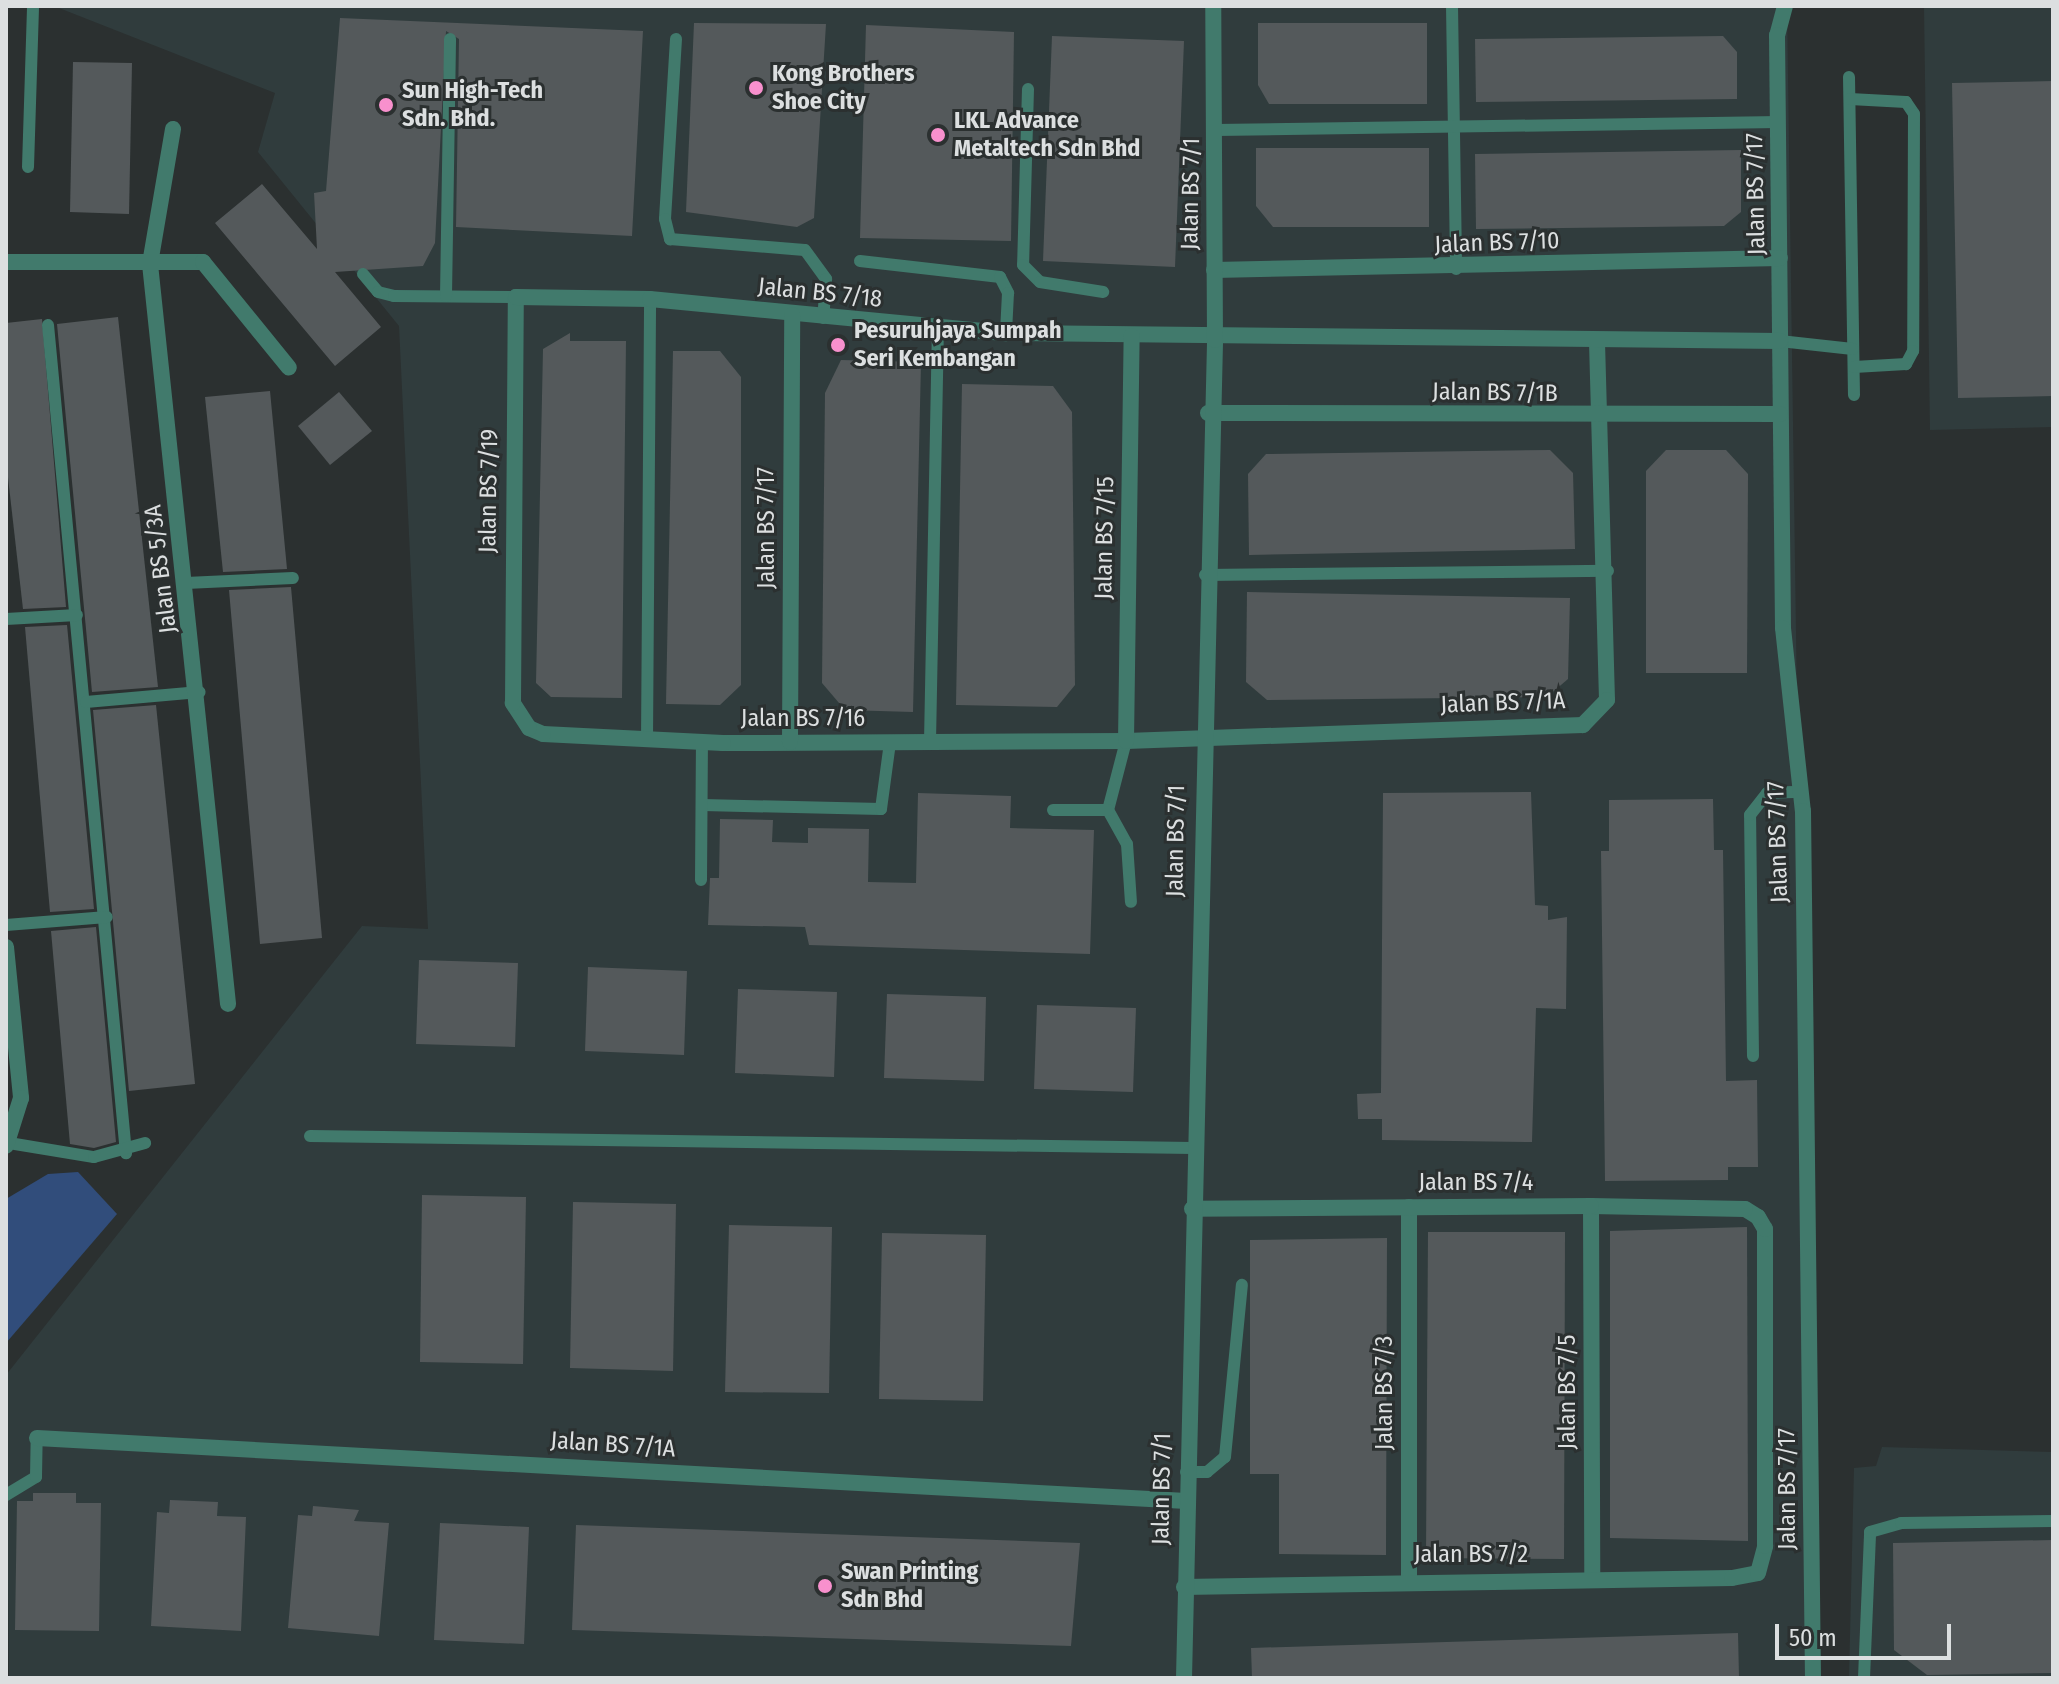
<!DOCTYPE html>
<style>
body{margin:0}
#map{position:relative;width:2059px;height:1684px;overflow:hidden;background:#2b3030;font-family:"Fira Sans Condensed",sans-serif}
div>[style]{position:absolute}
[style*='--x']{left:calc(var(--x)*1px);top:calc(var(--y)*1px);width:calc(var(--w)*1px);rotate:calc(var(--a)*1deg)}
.built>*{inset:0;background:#303c3d}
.water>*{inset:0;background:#314d7b}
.building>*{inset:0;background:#54595b}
.service>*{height:12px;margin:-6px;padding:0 6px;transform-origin:6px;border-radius:6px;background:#417a6c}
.minor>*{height:16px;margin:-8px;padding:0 8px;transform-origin:8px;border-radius:8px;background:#417a6c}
.dots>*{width:22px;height:22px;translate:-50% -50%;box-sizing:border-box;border:4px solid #2b3030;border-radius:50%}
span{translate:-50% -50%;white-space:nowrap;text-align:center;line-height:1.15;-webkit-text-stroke:6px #2b3030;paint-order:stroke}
.poi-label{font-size:24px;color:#dcdfe0;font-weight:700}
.left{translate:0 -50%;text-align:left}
.street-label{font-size:24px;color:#dcdfe0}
.frame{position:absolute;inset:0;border:8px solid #dcdfe0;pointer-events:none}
.scale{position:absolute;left:1775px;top:1624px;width:176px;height:36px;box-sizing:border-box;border:4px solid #dcdfe0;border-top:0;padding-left:10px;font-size:24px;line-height:28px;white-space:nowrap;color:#dcdfe0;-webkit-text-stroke:6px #2b3030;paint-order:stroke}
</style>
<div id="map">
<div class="built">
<i style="clip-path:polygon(54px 6px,1787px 6px,1811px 1678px,9px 1678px,6px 1375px,362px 926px,428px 929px,399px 326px,258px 152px,275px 93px)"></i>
<i style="clip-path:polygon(1924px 6px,2053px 6px,2053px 427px,1930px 430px)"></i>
<i style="clip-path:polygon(1882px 1447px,2053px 1452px,2053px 1678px,1849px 1678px,1854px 1468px,1876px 1466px)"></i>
</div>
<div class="water">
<i style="clip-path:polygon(78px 1172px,117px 1214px,6px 1343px,6px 1199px,48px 1174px)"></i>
</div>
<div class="building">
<i style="clip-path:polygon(340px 18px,643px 31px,632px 236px,456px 227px,459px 39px,446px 31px,435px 243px,423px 266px,335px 272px,381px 327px,335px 366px,215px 223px,262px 184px,317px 249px,314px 193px,326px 191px)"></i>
<i style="clip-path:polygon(694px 23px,826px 24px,814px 218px,797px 227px,686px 212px)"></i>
<i style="clip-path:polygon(1258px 23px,1427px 23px,1427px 104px,1269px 104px,1258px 85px)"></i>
<i style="clip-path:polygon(866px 25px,1014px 32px,1011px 241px,860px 238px)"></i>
<i style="clip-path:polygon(1052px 36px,1184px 41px,1175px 267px,1043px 261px)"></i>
<i style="clip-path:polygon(1723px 36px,1737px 52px,1737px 99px,1476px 102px,1475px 39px)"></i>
<i style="clip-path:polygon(73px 62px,132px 63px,129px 214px,70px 212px)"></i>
<i style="clip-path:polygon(2053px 81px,2053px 396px,1958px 398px,1952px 83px)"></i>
<i style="clip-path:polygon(1256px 148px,1429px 148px,1429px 227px,1273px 227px,1256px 206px)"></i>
<i style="clip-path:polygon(1741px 150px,1741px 212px,1724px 226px,1476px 229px,1475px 154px)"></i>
<i style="clip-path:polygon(118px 317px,158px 687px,92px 692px,57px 324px)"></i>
<i style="clip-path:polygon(42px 319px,66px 607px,23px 609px,6px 460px,6px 323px)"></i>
<i style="clip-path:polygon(570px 333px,570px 341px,626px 341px,622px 698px,551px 697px,536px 683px,543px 349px)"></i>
<i style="clip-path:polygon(673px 351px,720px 351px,741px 377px,741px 685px,720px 705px,666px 704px)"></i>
<i style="clip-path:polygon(841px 360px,921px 362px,913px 712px,845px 710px,822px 683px,825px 393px)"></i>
<i style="clip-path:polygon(962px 384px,1053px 386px,1072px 412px,1075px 685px,1057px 707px,956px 705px)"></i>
<i style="clip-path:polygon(270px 391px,287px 569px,223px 572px,205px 397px)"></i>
<i style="clip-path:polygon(339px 392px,372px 431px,330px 465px,298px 426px)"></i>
<i style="clip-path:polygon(1550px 450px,1573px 473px,1575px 549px,1249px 555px,1248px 474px,1266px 454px)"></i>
<i style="clip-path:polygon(1666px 450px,1726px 450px,1748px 474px,1747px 673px,1646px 673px,1646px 471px)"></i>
<i style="clip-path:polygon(291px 587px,322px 938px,260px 944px,229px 590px)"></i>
<i style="clip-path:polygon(1247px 592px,1570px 598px,1568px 679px,1547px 697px,1267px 700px,1246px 682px)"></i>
<i style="clip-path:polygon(67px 625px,94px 909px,50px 912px,25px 627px)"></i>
<i style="clip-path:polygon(156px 705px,195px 1084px,129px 1091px,93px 710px)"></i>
<i style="clip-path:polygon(1531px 792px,1535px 905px,1548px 906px,1548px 920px,1567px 917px,1566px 1009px,1536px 1008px,1532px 1142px,1382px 1140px,1382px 1119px,1358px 1119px,1357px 1094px,1381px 1093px,1383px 793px)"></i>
<i style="clip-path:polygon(918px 793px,1011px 796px,1010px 828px,1094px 830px,1090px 954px,809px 945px,805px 927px,708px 925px,710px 878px,719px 878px,720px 819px,773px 820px,772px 842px,808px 843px,808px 828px,869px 829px,868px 882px,916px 883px)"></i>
<i style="clip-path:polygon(1713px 799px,1714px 850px,1723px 850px,1726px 1081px,1757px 1080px,1758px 1167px,1728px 1167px,1728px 1180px,1605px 1181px,1601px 851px,1609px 851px,1609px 800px)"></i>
<i style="clip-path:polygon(96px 927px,116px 1142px,94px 1148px,70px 1144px,51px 931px)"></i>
<i style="clip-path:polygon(419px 960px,518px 963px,515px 1047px,416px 1044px)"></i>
<i style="clip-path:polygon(588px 967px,687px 971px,684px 1055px,585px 1051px)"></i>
<i style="clip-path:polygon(738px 989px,837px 992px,834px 1077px,735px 1073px)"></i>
<i style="clip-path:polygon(887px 994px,986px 997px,984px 1081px,884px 1078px)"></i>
<i style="clip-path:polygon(1037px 1005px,1136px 1008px,1133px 1092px,1034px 1089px)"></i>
<i style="clip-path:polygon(422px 1195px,526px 1197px,523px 1364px,420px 1362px)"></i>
<i style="clip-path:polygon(573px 1202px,676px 1204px,673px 1371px,570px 1368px)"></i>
<i style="clip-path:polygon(729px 1225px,832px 1227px,829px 1393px,725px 1392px)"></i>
<i style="clip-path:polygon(1747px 1227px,1748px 1541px,1610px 1538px,1610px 1231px)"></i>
<i style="clip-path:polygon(1428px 1232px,1565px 1232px,1564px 1559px,1426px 1558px)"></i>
<i style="clip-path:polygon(882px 1233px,986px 1235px,983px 1401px,879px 1399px)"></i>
<i style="clip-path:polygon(1387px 1238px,1386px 1555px,1279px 1554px,1279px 1474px,1250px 1474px,1250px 1240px)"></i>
<i style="clip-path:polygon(33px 1493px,76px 1493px,76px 1503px,101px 1503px,99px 1631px,15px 1630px,17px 1501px,33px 1501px)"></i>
<i style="clip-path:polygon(170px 1500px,218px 1502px,217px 1516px,246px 1517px,241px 1631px,151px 1626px,157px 1512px,169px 1513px)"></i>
<i style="clip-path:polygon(313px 1506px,359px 1510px,354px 1521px,389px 1523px,379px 1636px,288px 1628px,298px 1515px,312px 1516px)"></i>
<i style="clip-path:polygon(440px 1523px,529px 1527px,524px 1644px,434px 1640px)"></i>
<i style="clip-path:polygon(576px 1525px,1080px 1543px,1071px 1646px,572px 1630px)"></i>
<i style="clip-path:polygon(2053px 1540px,2053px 1673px,1927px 1675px,1894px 1650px,1893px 1543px)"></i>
<i style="clip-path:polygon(1738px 1633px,1739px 1678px,1252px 1678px,1251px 1648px)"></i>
</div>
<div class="service">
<i style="--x:1452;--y:6;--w:263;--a:89.1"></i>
<i style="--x:676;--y:39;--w:180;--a:93.5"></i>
<i style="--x:665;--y:219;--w:21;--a:76"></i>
<i style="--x:670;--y:239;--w:135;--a:4.7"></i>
<i style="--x:805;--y:250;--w:36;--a:54"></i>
<i style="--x:826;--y:279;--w:39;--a:94"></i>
<i style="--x:1849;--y:77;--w:318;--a:89.1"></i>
<i style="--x:1028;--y:89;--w:176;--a:91.6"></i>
<i style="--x:1023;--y:265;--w:24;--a:45"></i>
<i style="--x:1040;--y:282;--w:64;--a:9"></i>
<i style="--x:1850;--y:99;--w:56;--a:3.1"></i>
<i style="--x:1906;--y:102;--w:14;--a:56"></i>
<i style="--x:1914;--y:114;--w:237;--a:90.2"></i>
<i style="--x:1913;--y:351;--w:15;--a:118"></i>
<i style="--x:1906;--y:364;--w:52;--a:176.7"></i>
<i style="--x:1216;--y:130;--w:563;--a:-0.81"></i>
<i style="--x:28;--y:167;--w:161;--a:-88.2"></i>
<i style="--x:860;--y:261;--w:141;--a:6.5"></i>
<i style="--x:1000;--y:277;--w:18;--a:63"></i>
<i style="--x:1008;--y:293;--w:40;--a:92.9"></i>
<i style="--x:363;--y:274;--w:23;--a:50"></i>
<i style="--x:378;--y:292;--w:16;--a:14"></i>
<i style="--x:394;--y:296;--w:122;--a:0.5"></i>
<i style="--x:446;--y:296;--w:257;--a:-89.1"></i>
<i style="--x:48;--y:325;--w:832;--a:84.62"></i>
<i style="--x:1780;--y:341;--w:73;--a:6.3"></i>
<i style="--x:1205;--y:575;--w:403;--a:-0.6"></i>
<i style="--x:186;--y:583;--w:107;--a:-2.7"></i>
<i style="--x:6;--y:619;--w:71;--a:-3.2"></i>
<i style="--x:86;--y:702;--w:114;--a:-5"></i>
<i style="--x:647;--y:741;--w:442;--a:-89.6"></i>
<i style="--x:1126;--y:741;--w:71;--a:104.6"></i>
<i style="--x:1108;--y:810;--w:39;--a:61"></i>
<i style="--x:1127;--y:844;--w:58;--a:86.1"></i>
<i style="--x:930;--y:742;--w:413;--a:-88.9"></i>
<i style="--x:703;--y:805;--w:178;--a:1.3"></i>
<i style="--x:881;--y:809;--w:68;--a:-82.3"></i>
<i style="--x:1053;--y:810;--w:55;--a:0"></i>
<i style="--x:701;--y:880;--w:138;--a:-89.6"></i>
<i style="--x:6;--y:925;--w:101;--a:-4.5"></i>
<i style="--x:1753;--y:1056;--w:241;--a:-90.7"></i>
<i style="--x:1750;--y:815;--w:28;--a:-52"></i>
<i style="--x:1767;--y:793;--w:35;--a:-2"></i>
<i style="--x:310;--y:1136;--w:883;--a:0.78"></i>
<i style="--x:9;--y:1143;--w:86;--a:9.4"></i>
<i style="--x:94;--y:1157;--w:53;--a:-15.4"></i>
<i style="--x:1186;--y:1472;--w:21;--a:0"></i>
<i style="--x:1207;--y:1472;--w:23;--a:-40"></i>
<i style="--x:1225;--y:1457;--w:173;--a:-84.4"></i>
<i style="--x:6;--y:1495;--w:35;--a:-31"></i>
<i style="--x:36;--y:1477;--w:39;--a:-89"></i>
<i style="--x:1864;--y:1678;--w:146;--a:-87.6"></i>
<i style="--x:1870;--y:1532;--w:32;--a:-16"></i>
<i style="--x:1901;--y:1523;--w:152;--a:-0.8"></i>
</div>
<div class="minor">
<i style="--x:1785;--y:6;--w:30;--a:105"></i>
<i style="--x:1777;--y:35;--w:593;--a:89.42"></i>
<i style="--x:1783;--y:628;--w:184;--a:83.8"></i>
<i style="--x:1803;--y:811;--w:867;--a:89.34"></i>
<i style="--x:173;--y:129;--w:137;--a:99.7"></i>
<i style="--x:150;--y:264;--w:744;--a:83.98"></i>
<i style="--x:6;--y:262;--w:197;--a:0"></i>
<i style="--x:203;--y:262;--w:136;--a:50.9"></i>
<i style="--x:1214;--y:270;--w:566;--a:-1.21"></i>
<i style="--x:1597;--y:342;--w:358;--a:88.4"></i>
<i style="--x:1607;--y:700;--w:35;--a:134"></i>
<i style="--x:1583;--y:725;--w:457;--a:178"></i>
<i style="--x:1126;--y:741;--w:403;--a:179.7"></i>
<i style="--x:723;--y:743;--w:180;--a:-177.1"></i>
<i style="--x:543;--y:734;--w:15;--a:-157"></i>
<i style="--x:529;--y:728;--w:30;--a:-123"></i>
<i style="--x:513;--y:703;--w:406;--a:-89.6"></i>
<i style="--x:516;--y:297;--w:134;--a:0.9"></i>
<i style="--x:650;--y:299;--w:358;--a:5.5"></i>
<i style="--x:1006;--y:333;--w:774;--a:0.59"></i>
<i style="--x:1208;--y:413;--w:572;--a:0.1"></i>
<i style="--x:1126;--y:741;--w:405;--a:-89.2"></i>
<i style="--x:790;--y:742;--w:427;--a:-89.7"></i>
<i style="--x:6;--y:947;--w:152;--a:84.3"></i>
<i style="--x:21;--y:1098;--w:50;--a:107.4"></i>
<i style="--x:1591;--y:1206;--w:371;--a:89.8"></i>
<i style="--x:37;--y:1438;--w:1151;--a:3.14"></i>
<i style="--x:1409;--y:1579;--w:372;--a:-90"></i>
<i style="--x:1184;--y:1587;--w:548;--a:-0.94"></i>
<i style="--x:1732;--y:1578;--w:26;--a:-11"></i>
<i style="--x:1758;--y:1573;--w:28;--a:-75"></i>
<i style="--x:1765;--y:1546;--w:317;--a:-90"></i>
<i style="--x:1765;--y:1229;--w:14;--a:-120"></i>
<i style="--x:1758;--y:1217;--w:15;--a:-148"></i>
<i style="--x:1745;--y:1209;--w:154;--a:-178.9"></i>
<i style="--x:1591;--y:1206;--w:399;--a:179.6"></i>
<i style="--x:1184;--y:1678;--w:1338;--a:-88.67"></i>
<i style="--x:1215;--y:340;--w:334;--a:-90.3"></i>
</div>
<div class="dots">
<i style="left:756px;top:88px;background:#f890cd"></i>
<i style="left:386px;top:105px;background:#f890cd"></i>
<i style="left:938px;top:135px;background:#f890cd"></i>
<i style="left:838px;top:345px;background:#f890cd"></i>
<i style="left:825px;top:1586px;background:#f890cd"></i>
</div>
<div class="poi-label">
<span class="left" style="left:772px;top:88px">Kong Brothers<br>Shoe City</span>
<span class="left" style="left:402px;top:105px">Sun High-Tech<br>Sdn. Bhd.</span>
<span class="left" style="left:954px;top:135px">LKL Advance<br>Metaltech Sdn Bhd</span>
<span class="left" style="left:854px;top:345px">Pesuruhjaya Sumpah<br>Seri Kembangan</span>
<span class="left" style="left:841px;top:1586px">Swan Printing<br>Sdn Bhd</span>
</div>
<div class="street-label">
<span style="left:1191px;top:194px;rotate:-89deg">Jalan BS 7/1</span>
<span style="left:1756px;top:194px;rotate:-91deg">Jalan BS 7/17</span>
<span style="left:1497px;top:243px;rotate:-2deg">Jalan BS 7/10</span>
<span style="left:820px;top:293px;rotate:6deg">Jalan BS 7/18</span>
<span style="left:1495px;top:393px;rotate:1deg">Jalan BS 7/1B</span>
<span style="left:489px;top:491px;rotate:-89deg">Jalan BS 7/19</span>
<span style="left:767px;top:528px;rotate:-90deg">Jalan BS 7/17</span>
<span style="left:1105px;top:538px;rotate:-89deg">Jalan BS 7/15</span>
<span style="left:161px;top:569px;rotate:-97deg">Jalan BS 5/3A</span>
<span style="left:1503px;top:703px;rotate:-2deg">Jalan BS 7/1A</span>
<span style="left:803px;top:719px">Jalan BS 7/16</span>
<span style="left:1176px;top:841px;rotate:-89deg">Jalan BS 7/1</span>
<span style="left:1778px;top:842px;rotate:-92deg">Jalan BS 7/17</span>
<span style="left:1476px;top:1183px">Jalan BS 7/4</span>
<span style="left:1568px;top:1392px;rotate:-90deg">Jalan BS 7/5</span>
<span style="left:1385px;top:1393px;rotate:-90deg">Jalan BS 7/3</span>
<span style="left:613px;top:1445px;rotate:4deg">Jalan BS 7/1A</span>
<span style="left:1162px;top:1489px;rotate:-89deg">Jalan BS 7/1</span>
<span style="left:1788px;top:1489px;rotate:-90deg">Jalan BS 7/17</span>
<span style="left:1471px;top:1555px">Jalan BS 7/2</span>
</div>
<div class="frame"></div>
<div class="scale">50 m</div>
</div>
